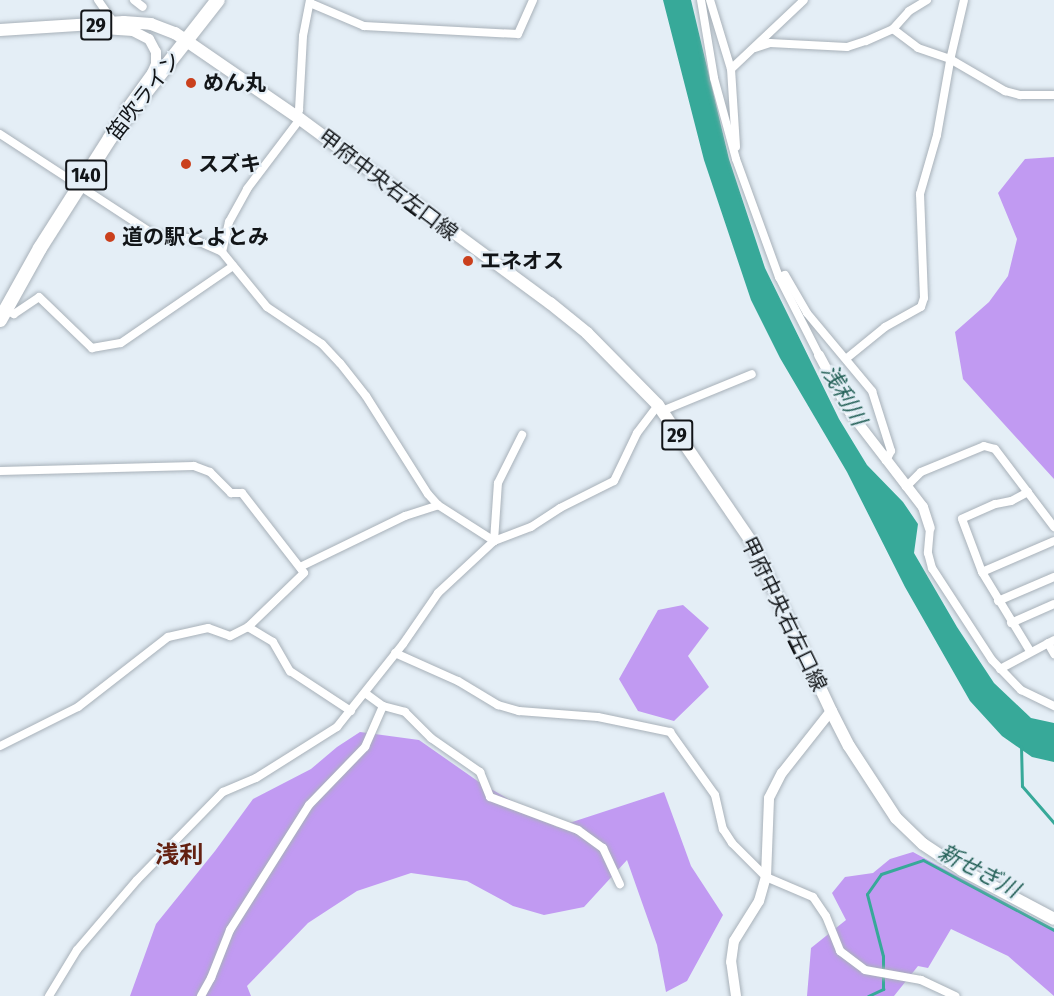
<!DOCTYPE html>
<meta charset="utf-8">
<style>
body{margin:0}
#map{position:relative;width:1054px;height:996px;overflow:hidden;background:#e4eef6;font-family:"Fira Sans Condensed","Noto Sans JP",sans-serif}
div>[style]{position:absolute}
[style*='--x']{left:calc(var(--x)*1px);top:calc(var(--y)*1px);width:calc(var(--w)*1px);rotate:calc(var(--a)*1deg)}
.forest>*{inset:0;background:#c19af2}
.water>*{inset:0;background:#37a999}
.stream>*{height:3px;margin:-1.5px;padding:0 1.5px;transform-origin:1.5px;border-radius:1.5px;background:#37a999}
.roads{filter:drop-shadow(0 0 2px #a8b1b9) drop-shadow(0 0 2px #a8b1b9)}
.minor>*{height:8px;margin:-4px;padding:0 4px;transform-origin:4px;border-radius:4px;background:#fff}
.tertiary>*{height:10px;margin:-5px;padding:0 5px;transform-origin:5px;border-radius:5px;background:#fff}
.primary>*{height:12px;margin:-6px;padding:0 6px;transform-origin:6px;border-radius:6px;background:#fff}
.trunk>*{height:14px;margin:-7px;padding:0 7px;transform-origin:7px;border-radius:7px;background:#fff}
.dots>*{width:16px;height:16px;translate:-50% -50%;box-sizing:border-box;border:3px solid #e4eef6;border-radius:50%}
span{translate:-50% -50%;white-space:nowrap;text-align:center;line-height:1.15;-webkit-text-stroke:4.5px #e4eef6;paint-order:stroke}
.shield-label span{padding:2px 4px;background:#e4eef6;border:2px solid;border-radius:4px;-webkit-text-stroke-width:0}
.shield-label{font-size:20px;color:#121518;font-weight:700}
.poi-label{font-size:21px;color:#121518;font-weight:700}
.left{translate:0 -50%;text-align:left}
.street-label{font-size:21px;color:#121518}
.water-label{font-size:22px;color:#225f56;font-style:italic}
.quarter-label{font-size:24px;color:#642111;font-weight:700}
</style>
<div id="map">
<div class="forest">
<i style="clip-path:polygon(1054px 157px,1054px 479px,963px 379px,955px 332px,989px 302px,1008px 276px,1017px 239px,998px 193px,1025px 159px)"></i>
<i style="clip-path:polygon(683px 605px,709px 628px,688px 656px,709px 687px,674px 721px,638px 711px,619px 679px,658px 610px)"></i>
<i style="clip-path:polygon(360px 732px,419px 740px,479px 782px,557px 827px,664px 792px,691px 866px,723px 915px,687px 981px,666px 992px,657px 945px,627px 860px,584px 907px,544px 915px,513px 906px,467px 881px,411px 873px,357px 891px,308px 923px,247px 986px,251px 996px,130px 996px,156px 924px,215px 851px,253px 799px,311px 769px,337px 747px)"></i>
<i style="clip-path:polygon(913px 852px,1054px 929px,1054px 996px,1008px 956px,951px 929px,928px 968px,918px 966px,894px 996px,807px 996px,811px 948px,846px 920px,832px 893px,845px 877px,873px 873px,890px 859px)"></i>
</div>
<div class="water">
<i style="clip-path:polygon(663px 0,691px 0,729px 159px,765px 268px,839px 419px,867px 465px,903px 502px,918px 524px,914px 553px,957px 627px,994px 683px,1031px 718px,1054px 723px,1054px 762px,1032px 757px,1002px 736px,970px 701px,905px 587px,847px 472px,780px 358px,751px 300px,704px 160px)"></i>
</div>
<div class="stream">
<i style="--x:1021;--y:746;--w:40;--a:88.6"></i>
<i style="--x:1022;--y:786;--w:49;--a:49.1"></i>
<i style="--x:868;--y:996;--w:17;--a:-25"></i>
<i style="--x:883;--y:989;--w:33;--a:-90"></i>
<i style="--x:883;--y:956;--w:64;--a:-104.5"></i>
<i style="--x:867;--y:894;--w:24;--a:-55"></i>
<i style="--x:881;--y:874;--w:44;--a:-18.4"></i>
<i style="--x:923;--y:860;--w:149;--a:28.1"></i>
</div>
<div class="roads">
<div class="minor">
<i style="--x:98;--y:0;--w:28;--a:55"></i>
<i style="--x:134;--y:0;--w:11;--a:38"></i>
<i style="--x:701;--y:0;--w:79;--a:80.5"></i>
<i style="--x:714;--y:78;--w:84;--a:74.8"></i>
<i style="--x:736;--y:159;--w:126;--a:70"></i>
<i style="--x:779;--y:277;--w:88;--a:62.9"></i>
<i style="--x:710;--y:0;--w:72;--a:73.1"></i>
<i style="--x:731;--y:69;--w:78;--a:86.3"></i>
<i style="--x:310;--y:3;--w:59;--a:23.1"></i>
<i style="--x:364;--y:26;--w:154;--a:3"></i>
<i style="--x:518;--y:34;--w:37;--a:-66"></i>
<i style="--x:893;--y:29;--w:31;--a:37"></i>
<i style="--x:918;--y:48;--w:34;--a:19"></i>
<i style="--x:950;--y:59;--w:64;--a:30.2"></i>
<i style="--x:1005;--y:91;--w:16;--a:15"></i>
<i style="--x:1020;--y:95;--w:34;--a:0"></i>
<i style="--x:755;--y:48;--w:16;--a:-18"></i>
<i style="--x:770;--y:43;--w:77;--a:3"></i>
<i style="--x:847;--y:47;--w:20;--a:-18"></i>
<i style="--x:866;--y:41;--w:30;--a:-24"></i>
<i style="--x:893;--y:29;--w:24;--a:-48"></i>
<i style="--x:909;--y:11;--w:21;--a:-31"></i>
<i style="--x:731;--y:69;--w:100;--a:-43.4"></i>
<i style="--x:296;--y:117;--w:8;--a:-67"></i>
<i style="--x:299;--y:110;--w:74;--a:-86.9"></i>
<i style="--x:303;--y:36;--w:37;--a:-79"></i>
<i style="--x:0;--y:134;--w:185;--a:33.1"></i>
<i style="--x:155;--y:235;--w:36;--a:5"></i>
<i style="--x:191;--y:238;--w:34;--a:24"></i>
<i style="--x:222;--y:252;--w:71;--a:50.7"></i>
<i style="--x:267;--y:307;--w:66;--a:33.9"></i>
<i style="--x:322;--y:344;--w:26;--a:47"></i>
<i style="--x:340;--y:363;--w:42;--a:51.8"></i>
<i style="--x:366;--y:396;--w:116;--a:57.7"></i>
<i style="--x:428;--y:494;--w:15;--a:48"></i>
<i style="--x:438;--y:505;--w:67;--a:32.7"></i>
<i style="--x:222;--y:252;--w:31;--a:-77"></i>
<i style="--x:229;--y:222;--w:38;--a:-61"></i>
<i style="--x:247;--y:189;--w:88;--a:-52.9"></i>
<i style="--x:779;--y:277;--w:6;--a:-18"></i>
<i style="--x:785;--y:275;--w:44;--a:59.9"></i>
<i style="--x:807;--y:313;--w:102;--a:50.2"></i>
<i style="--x:872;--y:391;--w:63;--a:72.4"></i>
<i style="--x:891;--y:451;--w:11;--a:117"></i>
<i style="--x:6;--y:310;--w:9;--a:27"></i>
<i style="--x:14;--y:314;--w:30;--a:-34"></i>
<i style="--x:39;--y:297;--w:74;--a:43.9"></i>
<i style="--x:92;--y:348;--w:29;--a:-10"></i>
<i style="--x:121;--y:343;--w:136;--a:-34.5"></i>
<i style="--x:847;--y:358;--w:49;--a:-39.2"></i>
<i style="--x:885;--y:327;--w:41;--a:-29.1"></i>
<i style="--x:921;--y:307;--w:9;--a:-72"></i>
<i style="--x:924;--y:298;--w:104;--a:-92.2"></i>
<i style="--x:920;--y:194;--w:61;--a:-73.9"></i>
<i style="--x:937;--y:135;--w:80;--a:-80"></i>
<i style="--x:951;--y:56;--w:57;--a:-76.9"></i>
<i style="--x:662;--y:411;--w:97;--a:-22.3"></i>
<i style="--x:0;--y:471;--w:194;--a:-1.5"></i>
<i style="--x:194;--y:466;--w:17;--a:21"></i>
<i style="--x:210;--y:472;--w:30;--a:45"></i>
<i style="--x:231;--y:493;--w:11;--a:0"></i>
<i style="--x:242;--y:493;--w:101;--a:52.2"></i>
<i style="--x:304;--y:573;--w:78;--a:136"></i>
<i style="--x:248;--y:627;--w:20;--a:153"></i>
<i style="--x:230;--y:636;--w:23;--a:-160"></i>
<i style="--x:208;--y:628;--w:41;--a:167.3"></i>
<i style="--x:168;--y:637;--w:114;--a:142.1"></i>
<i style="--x:78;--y:707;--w:87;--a:153.4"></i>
<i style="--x:906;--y:487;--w:21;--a:-45"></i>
<i style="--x:921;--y:472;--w:68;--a:-22.4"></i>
<i style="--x:984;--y:446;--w:11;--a:15"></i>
<i style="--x:995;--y:449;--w:98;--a:52.9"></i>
<i style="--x:1028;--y:492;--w:19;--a:152"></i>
<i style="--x:1011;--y:501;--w:16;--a:169"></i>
<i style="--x:995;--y:504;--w:36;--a:156"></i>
<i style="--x:962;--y:519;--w:57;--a:69.3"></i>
<i style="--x:982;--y:572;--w:92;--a:58.7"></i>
<i style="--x:930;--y:528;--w:25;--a:95"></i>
<i style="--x:928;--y:553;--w:16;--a:75"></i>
<i style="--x:932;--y:568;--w:110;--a:56.9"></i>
<i style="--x:992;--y:660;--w:42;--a:46"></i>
<i style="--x:1021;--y:690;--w:37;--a:26"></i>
<i style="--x:494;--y:541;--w:58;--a:-86.1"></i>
<i style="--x:498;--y:483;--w:54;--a:-63.4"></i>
<i style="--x:300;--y:567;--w:117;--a:-25.9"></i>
<i style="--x:405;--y:516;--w:35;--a:-18"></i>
<i style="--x:982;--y:572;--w:78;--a:-23.3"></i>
<i style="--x:998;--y:601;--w:61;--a:-23.2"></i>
<i style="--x:1011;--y:623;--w:47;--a:-23.8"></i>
<i style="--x:248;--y:627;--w:29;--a:31"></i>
<i style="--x:273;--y:642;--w:34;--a:60"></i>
<i style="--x:290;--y:671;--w:73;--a:33.3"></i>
<i style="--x:1048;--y:643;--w:13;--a:61"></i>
<i style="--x:395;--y:653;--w:69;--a:24"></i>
<i style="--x:458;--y:681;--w:47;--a:31"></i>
<i style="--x:498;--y:705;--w:22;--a:16"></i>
<i style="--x:519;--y:711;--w:79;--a:4.3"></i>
<i style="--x:598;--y:717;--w:74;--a:11.8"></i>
<i style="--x:670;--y:732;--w:77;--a:54.5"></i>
<i style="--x:715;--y:795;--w:35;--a:77"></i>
<i style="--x:723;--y:829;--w:17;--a:57"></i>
<i style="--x:732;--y:843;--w:48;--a:45"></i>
<i style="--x:766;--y:877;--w:51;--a:23.1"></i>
<i style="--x:813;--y:897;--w:23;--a:56"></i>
<i style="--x:826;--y:916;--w:38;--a:68"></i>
<i style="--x:840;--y:951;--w:31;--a:37"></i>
<i style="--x:865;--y:970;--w:57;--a:10.1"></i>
<i style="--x:921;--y:980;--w:38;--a:25"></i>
<i style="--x:1000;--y:669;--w:61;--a:-28.2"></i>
<i style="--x:365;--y:693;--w:22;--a:36"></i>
<i style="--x:383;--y:706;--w:23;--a:15"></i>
<i style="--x:405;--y:712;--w:37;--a:45"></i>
<i style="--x:431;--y:738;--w:60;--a:34.8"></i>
<i style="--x:480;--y:772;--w:27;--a:68"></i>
<i style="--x:490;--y:797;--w:94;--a:20.6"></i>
<i style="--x:578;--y:830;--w:31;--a:36"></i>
<i style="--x:603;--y:848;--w:40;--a:65"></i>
<i style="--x:49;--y:996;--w:54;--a:-58.7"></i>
<i style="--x:77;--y:950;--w:92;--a:-49.4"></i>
<i style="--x:137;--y:880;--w:123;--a:-45.7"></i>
<i style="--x:223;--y:792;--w:36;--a:-23"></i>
<i style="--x:256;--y:778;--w:96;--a:-32.2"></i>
<i style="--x:337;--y:727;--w:106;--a:-51.5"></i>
<i style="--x:403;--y:644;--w:62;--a:-55.5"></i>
<i style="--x:438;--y:593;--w:76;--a:-42.9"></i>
<i style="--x:494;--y:541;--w:40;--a:-21"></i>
<i style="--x:531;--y:527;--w:35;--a:-33"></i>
<i style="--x:560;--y:508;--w:60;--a:-26.6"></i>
<i style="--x:614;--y:481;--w:53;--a:-64.4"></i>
<i style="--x:637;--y:433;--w:35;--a:-53"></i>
<i style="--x:201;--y:996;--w:21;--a:-61"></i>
<i style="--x:211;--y:978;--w:52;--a:-68.4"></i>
<i style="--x:230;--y:930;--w:148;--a:-57.7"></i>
<i style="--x:309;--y:805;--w:81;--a:-46"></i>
<i style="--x:365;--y:747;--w:45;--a:-66.3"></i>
</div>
<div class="tertiary">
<i style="--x:89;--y:28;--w:44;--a:3.9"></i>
<i style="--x:133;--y:31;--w:18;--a:27"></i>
<i style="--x:149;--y:39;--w:15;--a:62"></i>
<i style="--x:156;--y:52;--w:12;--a:90"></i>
<i style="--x:156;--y:64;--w:10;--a:114"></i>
<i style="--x:152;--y:73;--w:44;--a:125.8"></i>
<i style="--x:819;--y:355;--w:64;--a:61.8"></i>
<i style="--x:849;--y:411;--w:121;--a:52.4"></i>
<i style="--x:923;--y:507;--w:22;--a:72"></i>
<i style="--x:736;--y:996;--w:34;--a:-98"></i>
<i style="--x:731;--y:962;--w:21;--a:-82"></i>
<i style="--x:734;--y:941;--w:47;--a:-58"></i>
<i style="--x:759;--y:901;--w:25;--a:-74"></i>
<i style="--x:766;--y:877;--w:79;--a:-87.8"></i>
<i style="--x:769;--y:798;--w:28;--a:-63"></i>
<i style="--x:782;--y:773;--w:79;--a:-51.7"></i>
</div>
<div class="primary">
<i style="--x:0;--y:30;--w:124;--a:-3.7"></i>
<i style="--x:124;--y:22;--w:27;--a:4"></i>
<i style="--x:151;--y:24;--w:26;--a:21"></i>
<i style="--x:175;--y:33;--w:152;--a:34.5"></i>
<i style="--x:300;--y:119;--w:310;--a:36.4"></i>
<i style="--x:550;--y:303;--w:48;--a:39"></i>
<i style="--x:587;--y:333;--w:101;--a:45.4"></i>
<i style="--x:658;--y:405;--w:167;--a:55.7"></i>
<i style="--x:752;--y:543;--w:186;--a:64.8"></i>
<i style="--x:831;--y:711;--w:39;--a:63"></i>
<i style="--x:849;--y:746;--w:86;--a:56.9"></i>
<i style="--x:896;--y:818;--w:37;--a:44"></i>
<i style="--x:923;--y:844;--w:47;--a:33.7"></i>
<i style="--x:962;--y:870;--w:104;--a:28"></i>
</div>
<div class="trunk">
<i style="--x:0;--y:320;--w:82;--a:-60.9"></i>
<i style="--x:40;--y:248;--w:130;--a:-57.5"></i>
<i style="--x:110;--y:138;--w:175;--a:-52"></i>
</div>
</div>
<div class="dots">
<i style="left:191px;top:83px;background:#ca401d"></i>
<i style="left:186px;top:164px;background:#ca401d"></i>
<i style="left:110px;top:237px;background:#ca401d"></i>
<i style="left:468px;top:261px;background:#ca401d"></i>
</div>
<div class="shield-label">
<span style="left:96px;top:25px">29</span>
<span style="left:86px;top:175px">140</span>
<span style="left:677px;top:435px">29</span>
</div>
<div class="poi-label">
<span class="left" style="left:203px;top:83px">めん丸</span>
<span class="left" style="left:198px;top:164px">スズキ</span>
<span class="left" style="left:122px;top:237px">道の駅とよとみ</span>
<span class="left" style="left:480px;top:261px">エネオス</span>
</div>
<div class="street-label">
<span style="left:144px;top:96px;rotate:-52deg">笛吹ライン</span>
<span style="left:388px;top:185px;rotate:37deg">甲府中央右左口線</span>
<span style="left:784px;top:614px;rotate:64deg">甲府中央右左口線</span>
</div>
<div class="water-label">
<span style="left:844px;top:395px;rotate:60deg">浅利川</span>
<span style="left:979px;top:871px;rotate:28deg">新せぎ川</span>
</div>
<div class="quarter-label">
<span style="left:179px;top:856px">浅利</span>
</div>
</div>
